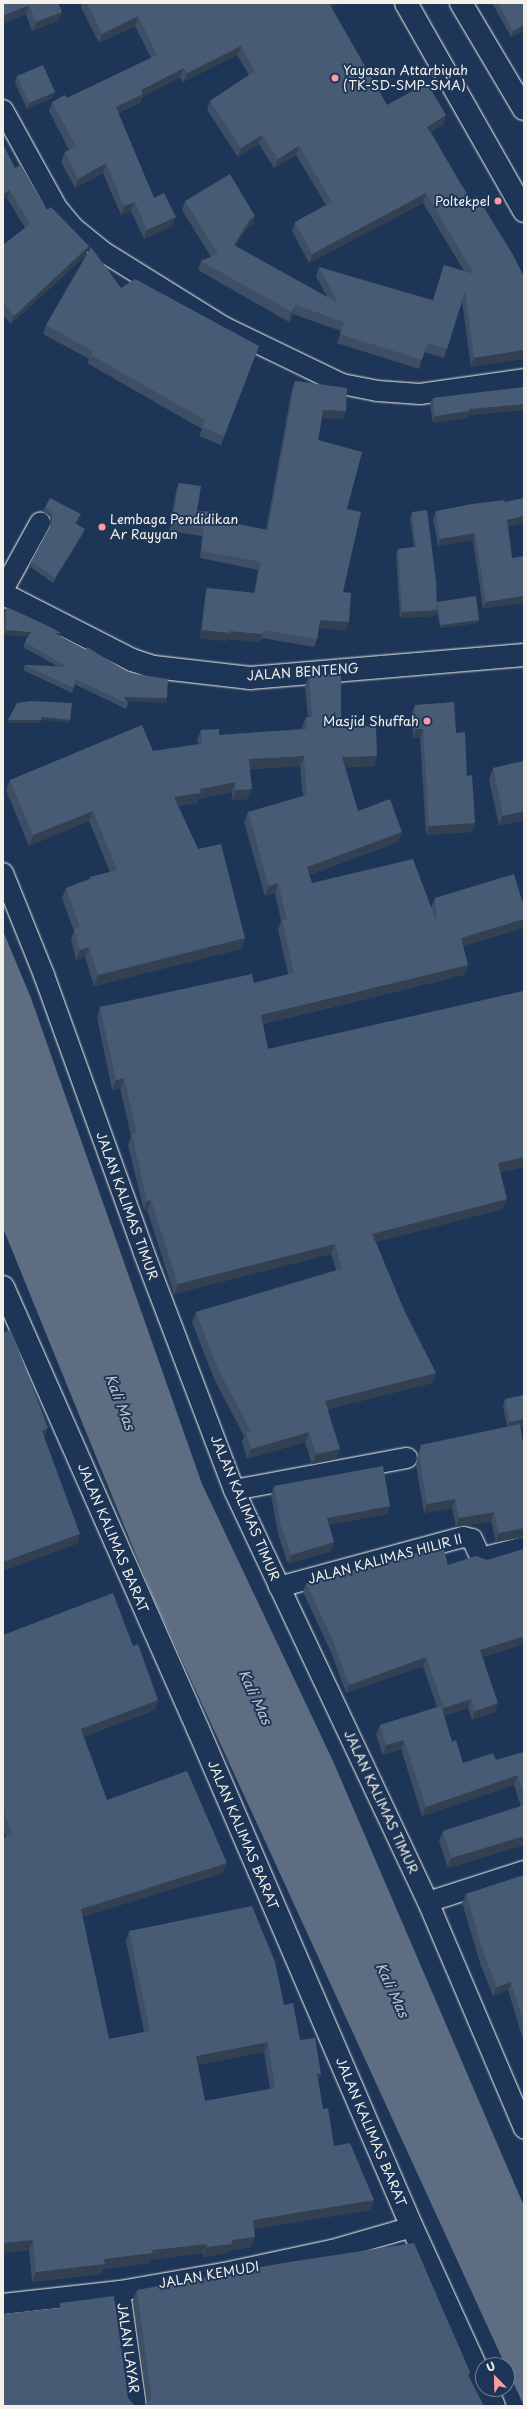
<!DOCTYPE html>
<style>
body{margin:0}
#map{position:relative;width:527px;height:2409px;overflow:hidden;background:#1d3557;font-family:"Playpen Sans",sans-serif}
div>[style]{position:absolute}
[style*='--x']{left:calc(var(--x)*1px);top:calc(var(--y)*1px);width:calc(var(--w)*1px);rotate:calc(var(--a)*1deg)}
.water>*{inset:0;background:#5e6d82}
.roads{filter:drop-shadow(0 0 1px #f4f1e8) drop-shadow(0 0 1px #f4f1e8)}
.street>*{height:20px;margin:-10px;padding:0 10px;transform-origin:10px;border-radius:10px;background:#1d3557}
.secondary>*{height:22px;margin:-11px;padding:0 11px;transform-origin:11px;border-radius:11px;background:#1d3557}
.highway>*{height:22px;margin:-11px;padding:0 11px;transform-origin:11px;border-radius:11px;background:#1d3557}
.wall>*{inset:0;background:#3e4e64}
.shaded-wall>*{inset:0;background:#324051}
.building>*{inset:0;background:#485b74}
.dots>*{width:11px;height:11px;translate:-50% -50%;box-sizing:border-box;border:2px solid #1d3557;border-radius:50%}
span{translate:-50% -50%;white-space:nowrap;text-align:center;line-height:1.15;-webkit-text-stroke:4px #1d3557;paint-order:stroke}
.poi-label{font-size:13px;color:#f4f1e8}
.left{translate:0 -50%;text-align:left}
.right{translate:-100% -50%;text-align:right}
.street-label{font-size:13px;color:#f4f1e8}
.water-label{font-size:14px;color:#c0c3c4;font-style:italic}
.frame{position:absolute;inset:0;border:4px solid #f4f1e8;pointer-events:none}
.north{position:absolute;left:475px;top:2357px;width:40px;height:40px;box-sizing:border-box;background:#1d3557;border:1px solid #738091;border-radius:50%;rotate:337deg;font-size:11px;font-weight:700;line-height:16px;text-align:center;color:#f4f1e8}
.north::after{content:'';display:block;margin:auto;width:14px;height:18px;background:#ff9aa2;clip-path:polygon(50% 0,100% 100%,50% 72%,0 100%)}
</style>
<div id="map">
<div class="water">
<i style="clip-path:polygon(3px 931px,31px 998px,202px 1484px,333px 1761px,524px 2206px,524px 2406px,154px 1599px,3px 1228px)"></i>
</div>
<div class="roads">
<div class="street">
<i style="--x:3;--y:110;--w:112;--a:61.1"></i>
<i style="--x:57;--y:208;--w:26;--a:50"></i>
<i style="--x:74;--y:228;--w:36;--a:39"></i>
<i style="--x:102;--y:251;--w:144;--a:31.9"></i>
<i style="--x:224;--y:327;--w:131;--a:25.8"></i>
<i style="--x:342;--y:384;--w:37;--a:11"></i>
<i style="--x:378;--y:391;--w:42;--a:4.1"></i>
<i style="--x:420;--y:394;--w:105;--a:-8.2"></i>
<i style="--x:3;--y:590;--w:77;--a:-61.1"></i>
<i style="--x:3;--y:873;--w:110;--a:68.1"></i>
<i style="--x:44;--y:975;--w:295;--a:70.2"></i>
<i style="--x:144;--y:1253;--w:254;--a:69.2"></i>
<i style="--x:234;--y:1490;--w:455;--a:64.8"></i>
<i style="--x:428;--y:1902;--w:246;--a:67"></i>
<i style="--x:234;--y:1490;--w:176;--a:-10.5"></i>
<i style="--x:279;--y:1587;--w:191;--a:-15.2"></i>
<i style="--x:463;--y:1537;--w:9;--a:13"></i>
<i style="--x:472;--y:1539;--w:21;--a:65"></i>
<i style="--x:481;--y:1558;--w:44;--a:-14.3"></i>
<i style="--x:428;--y:1902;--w:101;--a:-17.9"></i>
<i style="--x:120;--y:2291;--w:116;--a:82.1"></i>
<i style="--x:3;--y:2304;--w:118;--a:-6.3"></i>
<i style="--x:120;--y:2291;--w:106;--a:-9.8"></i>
<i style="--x:224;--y:2273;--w:110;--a:-12"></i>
<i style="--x:332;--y:2250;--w:83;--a:-16"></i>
</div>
<div class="secondary">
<i style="--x:3;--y:594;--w:145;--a:27.1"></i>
<i style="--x:132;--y:660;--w:23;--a:18"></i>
<i style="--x:154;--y:667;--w:97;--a:6.5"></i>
<i style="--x:250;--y:678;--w:275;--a:-4.8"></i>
<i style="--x:3;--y:1287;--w:483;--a:66.2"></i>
<i style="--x:198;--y:1729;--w:542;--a:66.75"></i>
<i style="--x:412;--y:2227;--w:171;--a:65.5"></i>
<i style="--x:486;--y:2389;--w:19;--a:65"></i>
</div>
<div class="highway">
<i style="--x:406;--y:3;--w:239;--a:60.4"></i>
<i style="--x:461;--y:3;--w:123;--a:59.3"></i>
</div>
</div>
<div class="wall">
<i style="clip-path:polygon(3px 3px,58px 3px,62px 12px,58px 21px,32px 31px,26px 14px,3px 24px)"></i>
<i style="clip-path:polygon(82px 3px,339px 3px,331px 8px,387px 105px,446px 115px,443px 125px,431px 132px,459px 181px,471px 200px,513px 255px,471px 367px,462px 301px,444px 358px,424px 352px,419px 369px,337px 343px,341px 331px,293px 314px,289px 322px,198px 270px,201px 261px,211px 257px,182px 210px,185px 201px,255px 216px,252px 225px,247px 228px,235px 246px,327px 297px,316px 276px,319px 267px,433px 300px,444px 265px,464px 271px,423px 203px,309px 263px,292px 231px,295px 222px,326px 205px,296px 155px,274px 168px,259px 144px,238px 157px,207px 110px,210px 101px,249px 75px,237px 55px,183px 82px,180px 77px,142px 97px,140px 103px,118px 113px,154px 198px,172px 226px,144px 239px,131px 211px,121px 215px,103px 173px,75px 188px,61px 162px,65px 152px,69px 150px,49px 111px,52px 102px,67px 98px,151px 58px,135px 26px,99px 43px,81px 7px)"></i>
<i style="clip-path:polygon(492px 3px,524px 3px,524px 31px,511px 37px)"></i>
<i style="clip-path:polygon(17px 76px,55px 92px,52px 98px,27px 109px,15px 83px)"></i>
<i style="clip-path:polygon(15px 168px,47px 210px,89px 246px,86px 255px,11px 324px,3px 315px,3px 245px,25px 228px,7px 198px)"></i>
<i style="clip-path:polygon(121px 288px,259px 346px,221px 445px,199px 436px,202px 429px,87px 363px,89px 359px,43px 334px,46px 325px)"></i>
<i style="clip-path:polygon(295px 381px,343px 419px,322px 418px,318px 440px,347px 509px,343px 592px,346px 630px,319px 628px,317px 639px,314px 647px,262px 638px,260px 642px,228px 639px,227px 641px,200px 638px,205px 596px,207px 588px,254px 593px,258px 570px,200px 558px,202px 536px,169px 531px,176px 491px,179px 483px,197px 511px,217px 520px,266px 530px,292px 389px)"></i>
<i style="clip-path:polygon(524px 387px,524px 410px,468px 415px,467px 418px,433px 423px,430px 404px,433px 398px)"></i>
<i style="clip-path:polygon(45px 507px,79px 519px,76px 523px,83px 534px,53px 583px,29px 566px,31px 562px,50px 527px,50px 517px,43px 512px)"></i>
<i style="clip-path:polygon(436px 511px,508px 527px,512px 558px,483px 609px,473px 540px,438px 546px,433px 519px)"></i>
<i style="clip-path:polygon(412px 512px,437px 602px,479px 620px,478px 623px,440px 628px,437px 611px,435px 616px,400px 618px,396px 555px,398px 549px,414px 547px,410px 518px)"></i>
<i style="clip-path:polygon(7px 607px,60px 636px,167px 698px,166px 703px,127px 701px,128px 704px,126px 709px,74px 684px,72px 693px,23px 670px,25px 665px,57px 666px,23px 647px,25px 642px,28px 636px,4px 635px,5px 612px)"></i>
<i style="clip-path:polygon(309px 676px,341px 727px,377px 756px,374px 766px,345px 767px,358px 811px,402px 832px,398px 842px,309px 875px,312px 883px,431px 908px,435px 898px,523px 928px,463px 946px,468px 965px,464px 975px,263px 1024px,268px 1049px,524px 991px,524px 1167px,500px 1172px,503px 1209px,376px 1242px,433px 1383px,328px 1409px,336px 1459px,312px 1464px,305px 1442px,247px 1459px,242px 1442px,244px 1436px,214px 1379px,192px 1322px,196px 1312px,336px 1270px,331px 1254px,174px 1294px,147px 1210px,144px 1211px,128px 1145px,131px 1136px,120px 1088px,112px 1090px,97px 1017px,100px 1007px,254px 983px,288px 974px,278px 930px,281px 921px,275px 893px,265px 896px,244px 822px,248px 812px,303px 796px,300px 766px,250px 769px,248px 799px,232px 800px,232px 792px,199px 799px,197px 803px,178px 806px,198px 849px,245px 938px,241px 949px,94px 986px,85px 957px,76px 960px,71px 939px,74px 931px,62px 898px,66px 888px,89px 879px,90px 877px,110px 872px,89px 821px,29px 846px,6px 790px,10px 780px,153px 751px,198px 744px,197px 740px,201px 730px,219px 735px,302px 729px,302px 727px,306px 717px,308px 717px,305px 686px)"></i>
<i style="clip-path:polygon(415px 705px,456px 733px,467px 776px,475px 823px,472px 832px,426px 835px,420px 737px,413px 738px,412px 713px)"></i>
<i style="clip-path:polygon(524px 761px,499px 826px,489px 779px,493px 768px)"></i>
<i style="clip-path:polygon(505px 1399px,524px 1425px,520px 1426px,524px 1537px,496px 1542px,491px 1521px,456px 1527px,452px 1508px,424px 1513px,416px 1465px,418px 1454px,421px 1445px,507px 1427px,503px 1405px)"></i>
<i style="clip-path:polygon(274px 1486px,387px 1514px,329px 1525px,334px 1542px,331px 1551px,288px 1564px,278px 1534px,271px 1495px)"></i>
<i style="clip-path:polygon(524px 1549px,524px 1644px,483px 1657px,495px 1712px,472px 1720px,468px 1708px,444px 1716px,452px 1742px,463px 1763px,496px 1760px,524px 1752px,524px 1845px,448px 1868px,439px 1841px,443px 1831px,521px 1807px,514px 1785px,422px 1816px,401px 1749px,383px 1755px,376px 1735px,380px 1725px,437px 1707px,423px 1666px,346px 1693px,331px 1652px,303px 1592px,306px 1583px,448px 1565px,487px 1560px)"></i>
<i style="clip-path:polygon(evenodd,3px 1635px,133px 1646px,158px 1700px,155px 1710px,83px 1737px,107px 1800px,223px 1873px,82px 1917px,109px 2039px,144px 2032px,126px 1941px,129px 1931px,284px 2005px,300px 2040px,321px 2074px,318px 2081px,323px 2109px,334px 2146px,374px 2200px,370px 2210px,254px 2229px,251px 2247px,230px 2250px,228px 2253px,203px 2257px,203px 2253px,150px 2260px,149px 2263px,103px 2269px,101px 2274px,32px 2282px,29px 2250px,3px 2253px,3px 1838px,6px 1837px,3px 1829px,3px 1635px,264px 2052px,270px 2089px,205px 2101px,198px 2065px,264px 2052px)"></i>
<i style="clip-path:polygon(524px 1875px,524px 2043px,508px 1990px,493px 1996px,481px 1966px,462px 1903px,466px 1894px)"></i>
<i style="clip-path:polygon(137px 2290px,470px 2372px,469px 2376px,147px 2403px,133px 2300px)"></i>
</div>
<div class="shaded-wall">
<i style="clip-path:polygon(328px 3px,339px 3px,325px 11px)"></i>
<i style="clip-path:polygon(29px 5px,26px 14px,3px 24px,3px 16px)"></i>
<i style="clip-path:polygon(62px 12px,58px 21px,32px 31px,36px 22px)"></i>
<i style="clip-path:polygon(138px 16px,135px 26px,99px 43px,102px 34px)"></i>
<i style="clip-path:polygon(524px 25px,524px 31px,511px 37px,513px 31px)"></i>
<i style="clip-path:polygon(241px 46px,237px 55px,183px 82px,187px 73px)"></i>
<i style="clip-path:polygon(184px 68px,180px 77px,142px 97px,140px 103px,112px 116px,116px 107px,141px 90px)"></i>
<i style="clip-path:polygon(55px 92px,52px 98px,27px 109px,29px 103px)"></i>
<i style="clip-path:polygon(446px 115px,443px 125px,424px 136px,427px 127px)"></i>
<i style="clip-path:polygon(262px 135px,259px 144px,238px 157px,241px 148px)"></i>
<i style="clip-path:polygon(299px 146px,296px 155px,274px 168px,278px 159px)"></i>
<i style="clip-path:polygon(106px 163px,103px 173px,75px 188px,78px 179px)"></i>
<i style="clip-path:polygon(10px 190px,7px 198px,3px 200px,3px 194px)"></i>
<i style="clip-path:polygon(426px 193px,423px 203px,309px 263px,312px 254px)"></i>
<i style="clip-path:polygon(135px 202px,131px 211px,121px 215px,124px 206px)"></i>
<i style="clip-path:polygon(255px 216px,252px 225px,247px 228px,230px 254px,234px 245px,250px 219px)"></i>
<i style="clip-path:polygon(176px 217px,172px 226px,144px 239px,147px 230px)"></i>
<i style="clip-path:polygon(89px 246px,86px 255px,11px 324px,14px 316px)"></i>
<i style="clip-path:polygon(296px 305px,293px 314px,289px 322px,292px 312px)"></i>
<i style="clip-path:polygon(524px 350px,524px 359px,471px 367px,474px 358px)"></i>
<i style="clip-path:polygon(524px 404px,524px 410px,468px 415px,467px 418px,433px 423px,435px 416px,469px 409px)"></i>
<i style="clip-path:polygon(323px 410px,346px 411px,343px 419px,320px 418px)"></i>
<i style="clip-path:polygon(81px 514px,79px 519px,73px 528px,75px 523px)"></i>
<i style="clip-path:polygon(524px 516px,524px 523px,504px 528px,507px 520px)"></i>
<i style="clip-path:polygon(85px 529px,83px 534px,53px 583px,55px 578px)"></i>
<i style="clip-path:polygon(475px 533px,473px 540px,438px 546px,440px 539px)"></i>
<i style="clip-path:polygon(524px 596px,524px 603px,483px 609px,486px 602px)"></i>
<i style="clip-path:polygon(437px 610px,435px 616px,400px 618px,402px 612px)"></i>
<i style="clip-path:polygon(320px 620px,349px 622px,346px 630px,318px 628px)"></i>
<i style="clip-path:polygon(479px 620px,478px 623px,440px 628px,441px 625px)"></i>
<i style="clip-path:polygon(6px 630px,31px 632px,29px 636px,4px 635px)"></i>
<i style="clip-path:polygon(202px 630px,230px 631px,263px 634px,260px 642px,228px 639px,227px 641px,200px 638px)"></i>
<i style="clip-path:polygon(54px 633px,61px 633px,60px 638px)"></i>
<i style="clip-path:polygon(124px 697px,167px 698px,166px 703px,123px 701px)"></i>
<i style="clip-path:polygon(41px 717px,70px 720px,69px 723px,40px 720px)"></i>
<i style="clip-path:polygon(8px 720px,41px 720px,40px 723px,7px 723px)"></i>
<i style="clip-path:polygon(416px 729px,423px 729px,420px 737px,413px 738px)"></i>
<i style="clip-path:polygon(304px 756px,300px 766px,245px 770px,249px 759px)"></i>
<i style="clip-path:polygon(377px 756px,374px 766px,338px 768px,342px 757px)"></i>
<i style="clip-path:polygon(235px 782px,232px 792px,199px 799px,197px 803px,171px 807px,174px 797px,200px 789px)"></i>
<i style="clip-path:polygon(252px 789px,248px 799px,232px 800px,236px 790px)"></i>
<i style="clip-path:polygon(93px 811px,89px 821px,29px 846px,33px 835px)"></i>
<i style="clip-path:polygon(524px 811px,524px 821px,499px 826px,503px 816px)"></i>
<i style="clip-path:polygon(475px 823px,472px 832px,426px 835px,429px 826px)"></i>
<i style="clip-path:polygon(402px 832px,398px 842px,303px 877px,307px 867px)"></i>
<i style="clip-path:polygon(278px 883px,275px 893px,265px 896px,269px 886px)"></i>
<i style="clip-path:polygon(524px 919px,523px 928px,458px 948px,461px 938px)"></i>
<i style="clip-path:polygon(245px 938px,241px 949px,94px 986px,98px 975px)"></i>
<i style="clip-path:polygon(89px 947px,85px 957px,76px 960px,80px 950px)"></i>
<i style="clip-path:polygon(468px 965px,464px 975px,257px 1025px,261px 1015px)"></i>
<i style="clip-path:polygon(124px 1078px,120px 1088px,112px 1090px,116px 1080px)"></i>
<i style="clip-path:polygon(524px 1157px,524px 1167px,494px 1173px,498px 1163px)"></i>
<i style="clip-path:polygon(507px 1199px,503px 1209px,369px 1244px,372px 1234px)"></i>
<i style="clip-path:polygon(151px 1200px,147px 1210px,144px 1211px,147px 1201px)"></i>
<i style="clip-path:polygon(335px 1244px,331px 1254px,174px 1294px,178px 1284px)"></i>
<i style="clip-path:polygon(436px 1373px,433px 1383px,322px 1411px,325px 1401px)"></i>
<i style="clip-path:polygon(524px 1419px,524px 1425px,507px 1428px,510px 1422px)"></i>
<i style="clip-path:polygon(48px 1428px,44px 1438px,42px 1431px)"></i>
<i style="clip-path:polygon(309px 1432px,305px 1442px,247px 1459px,251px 1449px)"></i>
<i style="clip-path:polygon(340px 1449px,336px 1459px,312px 1464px,316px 1454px)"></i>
<i style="clip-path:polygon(455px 1499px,452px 1508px,424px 1513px,427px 1504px)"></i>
<i style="clip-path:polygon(390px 1506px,387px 1514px,324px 1526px,327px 1518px)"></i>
<i style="clip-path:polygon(494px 1512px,491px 1521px,456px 1527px,459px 1518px)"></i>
<i style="clip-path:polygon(524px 1528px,524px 1537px,496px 1542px,499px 1533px)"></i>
<i style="clip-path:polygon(80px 1534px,77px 1544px,3px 1571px,3px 1562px)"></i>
<i style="clip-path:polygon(334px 1542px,331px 1551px,288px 1564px,291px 1555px)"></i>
<i style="clip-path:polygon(524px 1636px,524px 1644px,477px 1659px,480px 1650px)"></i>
<i style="clip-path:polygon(426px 1657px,423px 1666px,346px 1693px,349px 1685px)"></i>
<i style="clip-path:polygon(471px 1699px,468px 1708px,441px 1717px,444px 1708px)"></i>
<i style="clip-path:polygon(158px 1700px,155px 1710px,77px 1739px,81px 1729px)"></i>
<i style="clip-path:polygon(498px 1703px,495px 1712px,472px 1720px,475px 1711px)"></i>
<i style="clip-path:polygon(404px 1740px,401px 1749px,383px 1755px,386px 1745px)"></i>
<i style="clip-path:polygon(518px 1775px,514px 1785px,422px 1816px,426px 1807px)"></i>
<i style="clip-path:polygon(524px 1836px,524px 1845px,448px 1868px,451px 1858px)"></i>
<i style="clip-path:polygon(227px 1863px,223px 1873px,77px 1919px,81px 1909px)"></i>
<i style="clip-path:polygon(511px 1982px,508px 1990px,493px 1996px,497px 1987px)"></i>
<i style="clip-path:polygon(268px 2042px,264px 2052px,193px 2066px,196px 2056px)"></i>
<i style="clip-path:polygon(317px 2074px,321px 2074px,317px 2084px)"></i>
<i style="clip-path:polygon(374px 2200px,370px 2210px,249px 2230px,253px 2220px)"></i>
<i style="clip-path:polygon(255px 2237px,251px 2247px,230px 2250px,228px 2253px,203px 2257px,207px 2247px,232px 2240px)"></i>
<i style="clip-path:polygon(33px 2240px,29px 2250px,3px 2253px,3px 2243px)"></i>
<i style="clip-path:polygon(207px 2244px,203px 2253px,150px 2260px,149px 2263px,103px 2269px,101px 2274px,32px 2282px,36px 2272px,152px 2250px)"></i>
</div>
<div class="building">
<i style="clip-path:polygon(3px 3px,58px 3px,62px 12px,36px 22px,29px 5px,3px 16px)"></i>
<i style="clip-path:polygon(87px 3px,329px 3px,387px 105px,427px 83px,446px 115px,427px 127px,459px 181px,471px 200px,477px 196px,513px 255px,524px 277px,524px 350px,474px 358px,465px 291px,447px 349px,427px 343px,422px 360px,340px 334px,344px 322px,296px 305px,292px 312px,201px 261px,218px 254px,185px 201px,230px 174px,255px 216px,250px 219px,234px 245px,338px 303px,319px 267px,433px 301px,444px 265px,474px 274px,426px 193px,312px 254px,295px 222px,332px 202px,299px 146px,278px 159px,262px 135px,241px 148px,210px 101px,255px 71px,241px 46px,187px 73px,184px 68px,141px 90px,143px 94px,116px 107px,154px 198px,164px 193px,176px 217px,147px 230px,135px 202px,124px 206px,106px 163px,78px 179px,65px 152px,76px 146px,52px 102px,65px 95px,67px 98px,157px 55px,138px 16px,102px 34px)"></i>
<i style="clip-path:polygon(498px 3px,524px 3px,524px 25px,513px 31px)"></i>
<i style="clip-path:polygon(43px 65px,55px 92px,29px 103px,17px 76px)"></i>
<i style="clip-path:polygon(3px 144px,15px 168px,21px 165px,47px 210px,51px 207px,89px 246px,14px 316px,3px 302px,3px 245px,30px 224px,10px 190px,3px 194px)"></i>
<i style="clip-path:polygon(91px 247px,121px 288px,135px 279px,259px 346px,224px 436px,202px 427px,205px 420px,91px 355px,93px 351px,46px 325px)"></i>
<i style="clip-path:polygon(295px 381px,347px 388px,346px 411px,323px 410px,318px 440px,362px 452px,347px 509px,361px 512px,343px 592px,351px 593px,349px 622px,320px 620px,317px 639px,263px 630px,263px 634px,230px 631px,230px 633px,202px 630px,207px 588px,255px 593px,261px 562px,202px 551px,204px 528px,172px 523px,179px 483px,201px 486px,197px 511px,218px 512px,217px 520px,268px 530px)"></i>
<i style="clip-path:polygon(524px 387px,524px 404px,469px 409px,469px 411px,435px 416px,433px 398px)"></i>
<i style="clip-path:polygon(50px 498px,81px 514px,75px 523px,85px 529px,55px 578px,31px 562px,52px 523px,52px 513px,45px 507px)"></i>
<i style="clip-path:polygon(524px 498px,524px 516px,507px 520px,512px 558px,524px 556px,524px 596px,486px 602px,475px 533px,440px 539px,436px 511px,472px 504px,504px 500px,505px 502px)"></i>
<i style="clip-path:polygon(427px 510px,436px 581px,437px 610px,402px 612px,398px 549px,416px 547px,412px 512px)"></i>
<i style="clip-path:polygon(476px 596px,479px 620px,441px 625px,437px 602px)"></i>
<i style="clip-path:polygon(7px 607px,46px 625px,61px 633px,54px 633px,86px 650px,87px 647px,129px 673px,168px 679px,167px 698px,124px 697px,128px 704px,75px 679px,74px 688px,25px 665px,67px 667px,25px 642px,31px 632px,6px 630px)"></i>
<i style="clip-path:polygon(341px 673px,341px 727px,376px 726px,377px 756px,342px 757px,358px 811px,390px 799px,402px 832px,307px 867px,312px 883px,413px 859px,437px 923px,435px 898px,514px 874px,524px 907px,524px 919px,461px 938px,468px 965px,261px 1015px,268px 1049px,524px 991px,524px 1157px,498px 1163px,507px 1199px,372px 1234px,405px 1312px,436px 1373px,325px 1401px,340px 1449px,316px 1454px,309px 1432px,251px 1449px,246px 1432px,251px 1431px,218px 1369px,196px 1312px,342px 1269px,335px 1244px,178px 1284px,151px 1200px,147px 1201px,132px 1135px,137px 1134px,124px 1078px,116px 1080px,100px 1007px,252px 974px,254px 983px,294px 973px,282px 920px,287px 919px,278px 883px,269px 886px,248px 812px,307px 795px,304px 756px,249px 759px,252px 789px,236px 790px,235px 782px,200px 789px,201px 793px,174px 797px,198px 849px,221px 844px,245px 938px,98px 975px,89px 947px,80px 950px,74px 929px,80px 927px,66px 888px,91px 879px,90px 877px,117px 870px,93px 811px,33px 835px,10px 780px,142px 725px,153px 751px,202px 744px,201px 730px,219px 729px,219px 735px,307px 729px,306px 717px,312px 717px,309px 676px)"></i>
<i style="clip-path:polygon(30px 701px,72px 703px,70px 720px,41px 717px,41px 720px,8px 720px,17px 703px)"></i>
<i style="clip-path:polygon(454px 702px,456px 733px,465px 732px,467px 776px,472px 775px,475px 823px,429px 826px,423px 729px,416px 729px,415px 705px)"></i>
<i style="clip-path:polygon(524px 761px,524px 811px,503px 816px,493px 768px)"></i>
<i style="clip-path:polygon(11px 1330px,48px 1428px,42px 1431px,80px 1534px,3px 1562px,3px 1333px)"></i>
<i style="clip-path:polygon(524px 1395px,524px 1419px,510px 1422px,505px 1399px)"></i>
<i style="clip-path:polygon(520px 1424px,524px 1450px,524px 1528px,499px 1533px,494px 1512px,459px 1518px,455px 1499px,427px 1504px,419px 1456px,421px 1445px)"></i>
<i style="clip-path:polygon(383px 1466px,390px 1506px,327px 1518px,334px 1542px,291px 1555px,281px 1526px,274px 1486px)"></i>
<i style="clip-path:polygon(443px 1546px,448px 1565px,476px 1556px,487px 1560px,524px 1549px,524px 1636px,480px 1650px,498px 1703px,475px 1711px,471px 1699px,444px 1708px,426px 1657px,349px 1685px,334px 1643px,306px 1583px)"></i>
<i style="clip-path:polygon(evenodd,113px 1593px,133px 1646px,138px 1644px,158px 1700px,81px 1729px,107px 1800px,187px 1771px,227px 1863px,81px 1909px,109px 2039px,150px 2031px,129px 1931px,252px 1906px,275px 1962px,284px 2005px,293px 2003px,300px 2040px,315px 2038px,321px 2074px,317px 2074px,323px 2109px,328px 2108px,334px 2146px,350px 2143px,374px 2200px,253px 2220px,255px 2237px,232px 2240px,232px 2244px,207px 2247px,207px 2244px,152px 2250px,153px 2253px,104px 2259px,105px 2264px,36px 2272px,33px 2240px,3px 2243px,3px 1838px,12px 1834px,3px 1809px,3px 1635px,113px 1593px,268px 2042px,275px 2088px,205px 2101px,196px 2056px,268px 2042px)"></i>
<i style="clip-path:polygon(441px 1706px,452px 1742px,456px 1740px,463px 1763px,493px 1753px,496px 1760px,524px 1752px,524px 1797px,518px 1775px,426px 1807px,404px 1740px,386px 1745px,380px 1725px)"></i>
<i style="clip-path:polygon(524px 1805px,524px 1836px,451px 1858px,443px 1831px)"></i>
<i style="clip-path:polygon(524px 1875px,524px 2024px,511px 1982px,497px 1987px,485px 1957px,466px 1894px)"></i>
<i style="clip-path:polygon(414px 2243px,470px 2372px,467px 2373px,484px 2406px,143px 2406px,150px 2401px,151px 2394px,137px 2290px,283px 2263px)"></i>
<i style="clip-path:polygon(114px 2296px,128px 2398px,135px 2406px,3px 2406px,3px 2314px,60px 2308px,60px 2303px)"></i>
</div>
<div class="dots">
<i style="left:335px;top:78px;background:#ff9aa2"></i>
<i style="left:498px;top:201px;background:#ff9aa2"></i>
<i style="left:102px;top:527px;background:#ff9aa2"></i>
<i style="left:427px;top:721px;background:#ff9aa2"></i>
</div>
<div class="poi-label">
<span class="left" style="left:343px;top:78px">Yayasan Attarbiyah<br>(TK-SD-SMP-SMA)</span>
<span class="right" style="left:490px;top:201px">Poltekpel</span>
<span class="left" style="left:110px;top:527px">Lembaga Pendidikan<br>Ar Rayyan</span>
<span class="right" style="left:419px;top:721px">Masjid Shuffah</span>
</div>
<div class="street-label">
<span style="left:303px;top:672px;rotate:-4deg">JALAN BENTENG</span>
<span style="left:127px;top:1206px;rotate:70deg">JALAN KALIMAS TIMUR</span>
<span style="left:245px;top:1508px;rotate:67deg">JALAN KALIMAS TIMUR</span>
<span style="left:113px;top:1538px;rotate:67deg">JALAN KALIMAS BARAT</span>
<span style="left:385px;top:1559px;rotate:-15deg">JALAN KALIMAS HILIR II</span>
<span style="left:381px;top:1802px;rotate:65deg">JALAN KALIMAS TIMUR</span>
<span style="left:243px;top:1835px;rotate:67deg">JALAN KALIMAS BARAT</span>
<span style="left:371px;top:2132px;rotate:67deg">JALAN KALIMAS BARAT</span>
<span style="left:209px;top:2275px;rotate:-10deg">JALAN KEMUDI</span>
<span style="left:128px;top:2348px;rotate:82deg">JALAN LAYAR</span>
</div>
<div class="water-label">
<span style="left:120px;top:1402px;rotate:69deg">Kali Mas</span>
<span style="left:255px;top:1697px;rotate:65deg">Kali Mas</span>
<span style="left:392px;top:1990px;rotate:65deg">Kali Mas</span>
</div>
<div class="frame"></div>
<div class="north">U</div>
</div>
